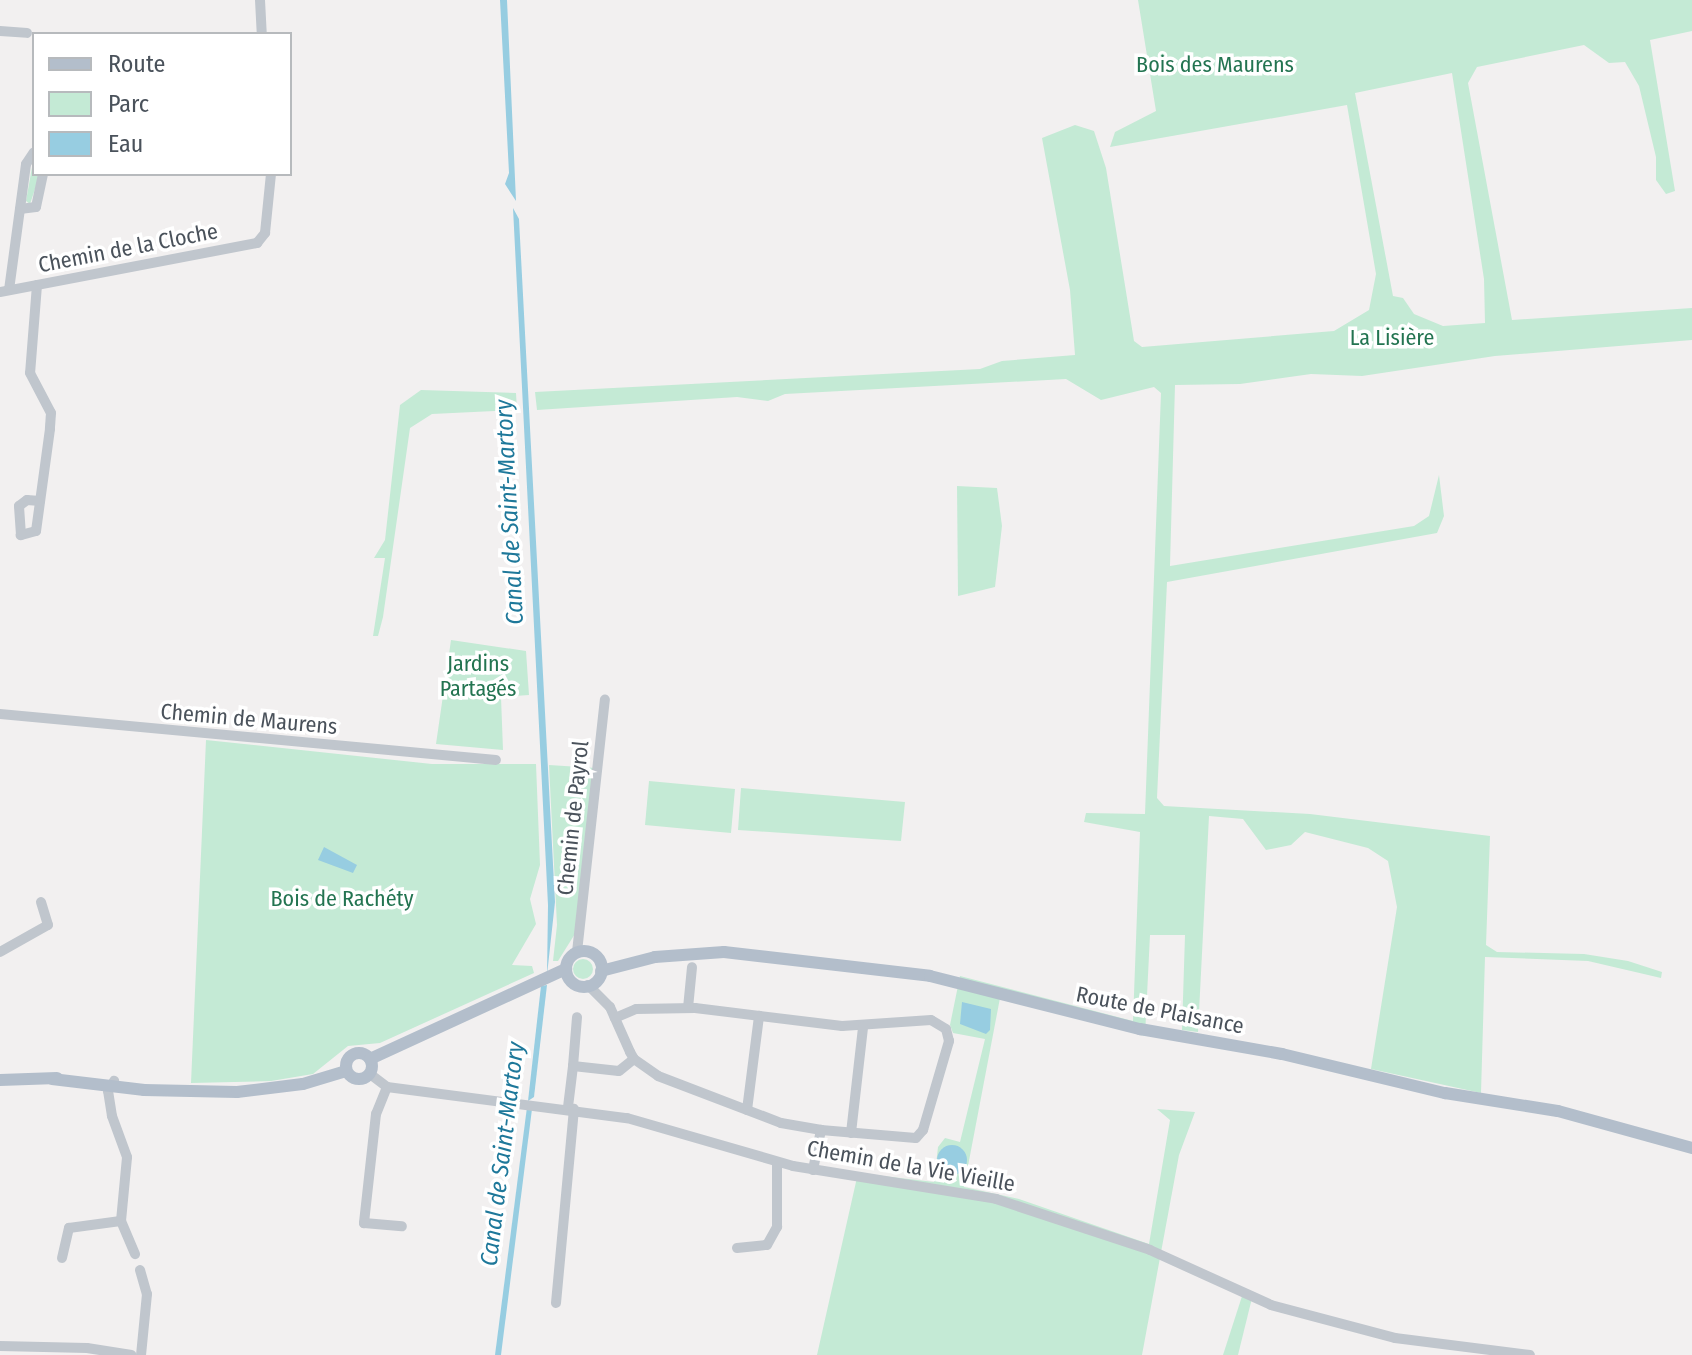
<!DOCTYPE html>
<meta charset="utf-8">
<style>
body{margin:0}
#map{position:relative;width:1692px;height:1355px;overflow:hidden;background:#f2f0f0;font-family:"Fira Sans Condensed",sans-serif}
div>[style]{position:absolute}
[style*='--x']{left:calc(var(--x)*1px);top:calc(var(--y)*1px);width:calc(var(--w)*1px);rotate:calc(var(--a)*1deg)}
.green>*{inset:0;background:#c4ead5}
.round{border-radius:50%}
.water>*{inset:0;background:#97cde1}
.minor>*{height:10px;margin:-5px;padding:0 5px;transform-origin:5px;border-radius:5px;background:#c0c6cd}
.major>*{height:12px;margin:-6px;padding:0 6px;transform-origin:6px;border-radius:6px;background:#b3becb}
.major>.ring{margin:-6px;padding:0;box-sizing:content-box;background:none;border:12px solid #b3becb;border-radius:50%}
span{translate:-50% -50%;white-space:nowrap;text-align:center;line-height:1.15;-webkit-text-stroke:7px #fff;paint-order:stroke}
.park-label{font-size:22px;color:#237451}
.street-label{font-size:22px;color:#4a525b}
.water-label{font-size:24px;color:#1e789a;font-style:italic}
.legend{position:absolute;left:32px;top:32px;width:260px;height:144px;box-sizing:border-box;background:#fff;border:2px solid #b7babd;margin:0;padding:10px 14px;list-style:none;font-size:24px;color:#4a525b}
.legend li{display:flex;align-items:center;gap:16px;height:40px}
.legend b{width:40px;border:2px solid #b7babd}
</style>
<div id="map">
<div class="green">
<i style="clip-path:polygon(evenodd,1138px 0,1692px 0,1692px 31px,1650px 40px,1675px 191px,1666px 194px,1656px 180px,1656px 157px,1639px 86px,1625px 62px,1609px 63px,1584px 45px,1477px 67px,1468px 83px,1512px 320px,1692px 308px,1692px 340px,1495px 356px,1362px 376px,1311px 374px,1240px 384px,1175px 385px,1170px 566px,1414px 526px,1429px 516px,1439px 475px,1444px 516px,1437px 533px,1167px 582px,1157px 798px,1164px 806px,1310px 814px,1490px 836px,1486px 945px,1497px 952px,1584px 954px,1628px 961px,1662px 972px,1661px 978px,1588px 961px,1485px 957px,1481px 1093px,1371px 1069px,1397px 907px,1388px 861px,1368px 848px,1305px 832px,1291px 845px,1266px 850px,1243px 819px,1209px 816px,1198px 1032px,1182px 1030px,1185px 935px,1150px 935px,1145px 1036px,1000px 998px,964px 1187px,1019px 1199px,1149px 1244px,1170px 1120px,1157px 1109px,1195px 1112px,1179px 1155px,1142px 1355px,817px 1355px,858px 1173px,934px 1182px,938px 1147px,945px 1138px,960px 1142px,985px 1039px,953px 1033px,950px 1025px,960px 976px,1133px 1021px,1140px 832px,1084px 822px,1086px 813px,1145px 814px,1161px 393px,1154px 387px,1101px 400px,1066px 379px,785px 394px,768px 401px,737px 397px,537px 410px,535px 392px,980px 369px,1002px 361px,1075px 355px,1070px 290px,1042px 138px,1075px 125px,1094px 131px,1106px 168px,1134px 341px,1142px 347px,1334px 331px,1369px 310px,1376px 274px,1347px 105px,1110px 147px,1115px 132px,1156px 111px,1138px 0,1452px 73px,1484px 279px,1485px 323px,1443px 326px,1414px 314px,1403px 298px,1393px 296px,1355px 93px,1452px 73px)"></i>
<i style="clip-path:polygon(34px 156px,34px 174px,40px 174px,30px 204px,26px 201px)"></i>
<i style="clip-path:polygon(421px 390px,516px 393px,517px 410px,432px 414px,410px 428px,383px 617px,378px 636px,373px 636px,385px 558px,374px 558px,385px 540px,400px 405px)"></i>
<i style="clip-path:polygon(957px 486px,997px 488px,1002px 526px,995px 587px,958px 596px)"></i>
<i style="clip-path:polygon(451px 640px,526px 651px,529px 695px,501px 697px,503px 750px,436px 744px)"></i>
<i style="clip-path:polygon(206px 740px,432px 764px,536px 764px,540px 865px,530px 899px,536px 924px,512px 965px,532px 966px,534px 973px,380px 1043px,348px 1046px,313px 1074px,271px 1081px,191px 1083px)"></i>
<i style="clip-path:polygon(549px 765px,596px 768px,578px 929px,558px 961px,553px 961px,557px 925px)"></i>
<i style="clip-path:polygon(649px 781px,735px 789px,731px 833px,645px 825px)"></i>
<i style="clip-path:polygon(741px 788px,905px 802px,901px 841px,738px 830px)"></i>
<i class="round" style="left:573px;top:959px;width:20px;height:20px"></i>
<i style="clip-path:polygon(1244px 1290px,1253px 1294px,1238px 1355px,1223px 1355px)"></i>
</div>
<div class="water">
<i style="clip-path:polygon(500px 0,507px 0,516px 201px,505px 184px,509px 173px)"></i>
<i style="clip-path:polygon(513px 208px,519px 219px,555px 902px,547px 975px,548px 905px)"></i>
<i style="clip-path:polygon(324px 847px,357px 865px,353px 873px,318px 860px)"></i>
<i style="clip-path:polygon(547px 985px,534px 1097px,528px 1101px,541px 986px)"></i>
<i style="clip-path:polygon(962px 1002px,991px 1009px,990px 1030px,986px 1034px,960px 1024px)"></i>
<i style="clip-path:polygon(527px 1107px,532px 1109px,501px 1355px,495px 1355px)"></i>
<i class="round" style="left:937px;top:1145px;width:30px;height:30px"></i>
</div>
<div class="minor">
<i style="--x:260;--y:0;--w:34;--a:87"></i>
<i style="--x:0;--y:31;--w:27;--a:4"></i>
<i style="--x:20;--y:209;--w:16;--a:-7"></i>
<i style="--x:36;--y:207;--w:34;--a:-78"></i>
<i style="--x:37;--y:285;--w:88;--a:94.5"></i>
<i style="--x:30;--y:373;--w:45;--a:62.3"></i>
<i style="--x:51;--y:413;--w:16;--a:94"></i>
<i style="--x:50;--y:429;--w:103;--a:97.8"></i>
<i style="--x:36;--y:531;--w:16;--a:165"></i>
<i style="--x:21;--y:535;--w:29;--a:-94"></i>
<i style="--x:19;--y:506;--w:10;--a:-37"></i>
<i style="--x:27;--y:500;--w:13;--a:4"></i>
<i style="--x:9;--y:290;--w:127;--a:-82.3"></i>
<i style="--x:26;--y:164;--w:14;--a:-56"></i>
<i style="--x:0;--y:292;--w:262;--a:-10.8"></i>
<i style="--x:257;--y:243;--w:13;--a:-51"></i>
<i style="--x:265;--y:233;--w:59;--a:-84.2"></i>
<i style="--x:0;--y:714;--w:498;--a:5.3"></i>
<i style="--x:0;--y:952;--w:55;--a:-29.4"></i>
<i style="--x:48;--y:925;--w:24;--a:-107"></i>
<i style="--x:577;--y:952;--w:254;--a:-83.7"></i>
<i style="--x:588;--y:985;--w:31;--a:45"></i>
<i style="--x:610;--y:1007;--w:49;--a:66"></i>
<i style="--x:630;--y:1052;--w:8;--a:60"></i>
<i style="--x:634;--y:1059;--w:29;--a:35"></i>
<i style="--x:658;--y:1076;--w:132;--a:20.9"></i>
<i style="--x:781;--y:1123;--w:41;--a:9.9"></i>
<i style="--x:821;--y:1130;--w:95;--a:4.8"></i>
<i style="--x:916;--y:1138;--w:11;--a:-49"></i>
<i style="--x:923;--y:1130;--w:93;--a:-73.7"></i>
<i style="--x:949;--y:1041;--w:12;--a:-104"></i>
<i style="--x:946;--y:1029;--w:17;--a:-149"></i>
<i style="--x:931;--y:1020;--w:89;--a:176.1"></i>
<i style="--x:842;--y:1026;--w:148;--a:-173"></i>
<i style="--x:695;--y:1008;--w:59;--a:179"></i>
<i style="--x:636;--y:1009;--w:23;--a:157"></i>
<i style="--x:688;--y:1008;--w:41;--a:-84.4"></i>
<i style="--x:573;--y:1066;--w:49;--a:-85.3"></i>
<i style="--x:370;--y:1074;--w:21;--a:37"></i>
<i style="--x:387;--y:1087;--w:242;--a:7.4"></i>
<i style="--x:627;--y:1118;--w:173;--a:16.1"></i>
<i style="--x:793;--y:1166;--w:206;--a:9.2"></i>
<i style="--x:996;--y:1199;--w:162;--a:18.3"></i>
<i style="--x:1150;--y:1250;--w:133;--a:24.4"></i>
<i style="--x:1271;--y:1305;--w:128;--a:14.9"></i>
<i style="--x:1395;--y:1338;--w:136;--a:7.2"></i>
<i style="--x:387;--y:1087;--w:29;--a:112"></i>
<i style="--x:376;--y:1114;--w:110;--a:96.3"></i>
<i style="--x:364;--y:1223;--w:38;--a:5"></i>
<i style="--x:568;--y:1107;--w:41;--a:-83"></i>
<i style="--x:573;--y:1066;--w:46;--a:6.2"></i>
<i style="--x:619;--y:1071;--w:19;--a:-39"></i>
<i style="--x:747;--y:1110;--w:95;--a:-82.7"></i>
<i style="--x:851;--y:1133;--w:107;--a:-83.5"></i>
<i style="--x:813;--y:1170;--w:41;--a:-78.7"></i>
<i style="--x:121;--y:1221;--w:36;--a:67"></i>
<i style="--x:737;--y:1248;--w:30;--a:-6"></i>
<i style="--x:767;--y:1245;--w:21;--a:-61"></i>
<i style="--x:777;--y:1227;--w:65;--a:-90"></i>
<i style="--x:62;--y:1258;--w:31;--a:-77"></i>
<i style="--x:69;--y:1228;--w:52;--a:-7.7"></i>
<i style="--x:121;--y:1221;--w:64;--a:-84.6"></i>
<i style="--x:127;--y:1157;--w:44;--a:-110.1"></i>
<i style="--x:112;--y:1116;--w:25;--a:-99"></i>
<i style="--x:108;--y:1091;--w:12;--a:-59"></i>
<i style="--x:140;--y:1270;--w:25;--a:74"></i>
<i style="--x:147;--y:1294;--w:61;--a:95.6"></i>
<i style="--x:556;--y:1303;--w:195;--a:-84.7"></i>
<i style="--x:0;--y:1346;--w:87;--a:1.3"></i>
<i style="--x:87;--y:1348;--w:45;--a:9"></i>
</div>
<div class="major">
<i class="ring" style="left:566px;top:951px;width:24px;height:24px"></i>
<i style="--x:601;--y:971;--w:56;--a:-14.5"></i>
<i style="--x:655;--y:957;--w:69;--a:-4.1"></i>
<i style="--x:724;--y:952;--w:207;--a:6.6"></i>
<i style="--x:930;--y:976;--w:217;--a:14.2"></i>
<i style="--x:1140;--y:1029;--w:144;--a:10"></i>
<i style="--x:1282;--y:1054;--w:168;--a:13.5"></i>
<i style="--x:1445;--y:1093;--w:114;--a:9.1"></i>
<i style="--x:1558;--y:1111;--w:139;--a:15.4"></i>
<i class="ring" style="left:346px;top:1053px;width:14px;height:14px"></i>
<i style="--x:370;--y:1059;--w:216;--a:-24.7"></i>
<i style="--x:52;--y:1079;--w:93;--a:6.8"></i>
<i style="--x:144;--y:1090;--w:93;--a:1.2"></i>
<i style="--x:237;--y:1092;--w:66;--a:-6.9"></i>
<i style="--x:303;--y:1084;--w:45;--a:-16.8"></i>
<i style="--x:0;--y:1080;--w:57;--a:-2"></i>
</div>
<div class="park-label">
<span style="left:1215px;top:65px">Bois des Maurens</span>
<span style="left:1392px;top:338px">La Lisière</span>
<span style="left:478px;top:676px">Jardins<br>Partagés</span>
<span style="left:342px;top:899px">Bois de Rachéty</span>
</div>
<div class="street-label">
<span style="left:128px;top:248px;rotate:-11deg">Chemin de la Cloche</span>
<span style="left:249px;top:719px;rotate:5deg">Chemin de Maurens</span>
<span style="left:573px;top:818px;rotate:-84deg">Chemin de Payrol</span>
<span style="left:1160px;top:1010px;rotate:11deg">Route de Plaisance</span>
<span style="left:911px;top:1166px;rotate:10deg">Chemin de la Vie Vieille</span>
</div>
<div class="water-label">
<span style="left:510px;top:512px;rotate:-93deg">Canal de Saint-Martory</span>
<span style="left:503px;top:1154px;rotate:-83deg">Canal de Saint-Martory</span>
</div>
<ul class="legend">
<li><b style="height:10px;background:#b3becb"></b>Route</li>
<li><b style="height:22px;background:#c4ead5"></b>Parc</li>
<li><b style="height:22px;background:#97cde1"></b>Eau</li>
</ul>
</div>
